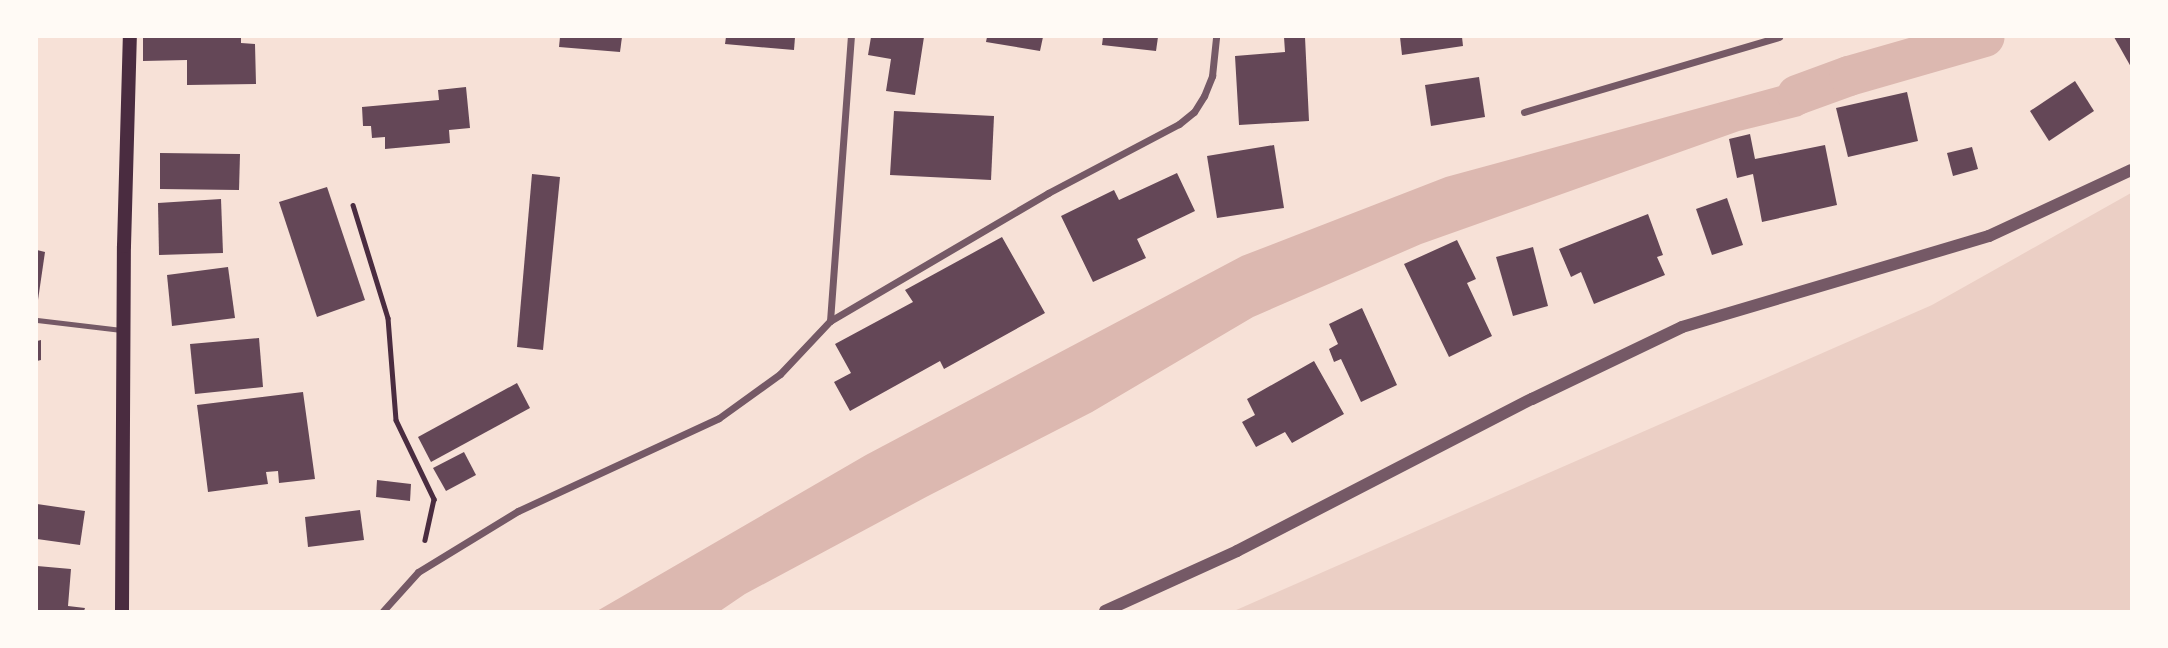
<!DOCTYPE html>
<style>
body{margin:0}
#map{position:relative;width:2168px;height:648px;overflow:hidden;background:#f7e1d7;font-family:"DM Sans",sans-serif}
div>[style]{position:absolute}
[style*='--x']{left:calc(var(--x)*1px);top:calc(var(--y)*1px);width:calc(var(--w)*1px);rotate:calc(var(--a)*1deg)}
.green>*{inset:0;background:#ebcfc5}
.water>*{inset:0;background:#dcb8b0}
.canal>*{height:40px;margin:-20px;padding:0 20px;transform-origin:20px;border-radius:20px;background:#dcb8b0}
.building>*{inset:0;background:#644757}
.path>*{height:4.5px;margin:-2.25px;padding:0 2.25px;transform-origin:2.25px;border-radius:2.25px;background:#4a2c40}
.service>*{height:5px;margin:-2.5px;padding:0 2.5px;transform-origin:2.5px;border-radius:2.5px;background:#755966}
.minor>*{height:7px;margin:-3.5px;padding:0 3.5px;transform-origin:3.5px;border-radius:3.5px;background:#755966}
.tertiary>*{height:12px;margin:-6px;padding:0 6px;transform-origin:6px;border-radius:6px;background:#755966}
.secondary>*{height:14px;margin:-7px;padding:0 7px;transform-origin:7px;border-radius:7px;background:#4a2c40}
span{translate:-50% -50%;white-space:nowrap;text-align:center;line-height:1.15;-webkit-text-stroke:7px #fffaf5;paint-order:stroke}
.frame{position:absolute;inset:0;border:38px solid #fffaf5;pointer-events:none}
</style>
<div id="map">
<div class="green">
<i style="clip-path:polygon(2131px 193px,2131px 611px,1234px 611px,1932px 305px)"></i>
</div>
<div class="water">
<i style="clip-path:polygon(1849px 76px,1825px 102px,1800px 116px,1739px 131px,1421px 244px,1253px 317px,1092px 412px,928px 496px,745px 594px,720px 611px,597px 611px,866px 455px,1242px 256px,1446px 177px,1802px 80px)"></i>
</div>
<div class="canal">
<i style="--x:1797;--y:95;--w:55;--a:-20.1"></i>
<i style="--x:1849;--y:76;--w:141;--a:-16"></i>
</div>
<div class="building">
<i style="clip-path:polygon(143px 37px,241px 37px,241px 43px,255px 44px,256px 84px,187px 85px,187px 60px,143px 61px)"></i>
<i style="clip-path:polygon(560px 37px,622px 37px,620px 52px,559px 47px)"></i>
<i style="clip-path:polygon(726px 37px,795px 37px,794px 50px,725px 44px)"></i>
<i style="clip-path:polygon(871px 37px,924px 37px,915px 95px,886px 91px,891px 59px,868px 55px)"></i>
<i style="clip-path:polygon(987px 37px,1043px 37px,1040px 51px,986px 42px)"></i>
<i style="clip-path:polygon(1103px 37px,1158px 37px,1156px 51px,1102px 45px)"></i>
<i style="clip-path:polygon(1284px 37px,1305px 37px,1309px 121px,1239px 125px,1235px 56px,1285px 52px)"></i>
<i style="clip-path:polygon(1400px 37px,1462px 37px,1463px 46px,1402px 55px)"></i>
<i style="clip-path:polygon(2114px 37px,2131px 37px,2131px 67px)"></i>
<i style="clip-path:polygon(1479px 77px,1485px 117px,1431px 126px,1425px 85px)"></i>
<i style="clip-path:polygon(2075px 81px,2094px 111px,2049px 141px,2030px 111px)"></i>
<i style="clip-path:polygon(466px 87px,470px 128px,449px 130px,450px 143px,385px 149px,385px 137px,372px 138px,371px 126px,363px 126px,362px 107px,439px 100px,438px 90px)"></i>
<i style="clip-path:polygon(1907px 92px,1918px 141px,1848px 157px,1836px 108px)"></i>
<i style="clip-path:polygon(894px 111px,994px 116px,991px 180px,890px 175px)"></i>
<i style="clip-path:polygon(1750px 134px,1755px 159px,1825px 145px,1837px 205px,1762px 222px,1753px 174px,1737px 178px,1729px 139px)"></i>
<i style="clip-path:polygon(1274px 145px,1284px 208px,1217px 218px,1207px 156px)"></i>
<i style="clip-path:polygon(1972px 147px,1978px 169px,1953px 176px,1947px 153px)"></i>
<i style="clip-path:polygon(160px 153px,240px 154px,239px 190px,160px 189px)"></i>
<i style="clip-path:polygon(1177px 173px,1195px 211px,1137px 239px,1146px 258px,1093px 282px,1061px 216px,1114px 190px,1119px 200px)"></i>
<i style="clip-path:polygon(532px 174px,560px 177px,543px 350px,517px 347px)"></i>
<i style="clip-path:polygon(327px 187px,365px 300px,317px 317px,279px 202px)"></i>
<i style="clip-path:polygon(1727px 198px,1743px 245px,1712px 255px,1696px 209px)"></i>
<i style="clip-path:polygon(221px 199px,223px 253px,159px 255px,158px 203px)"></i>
<i style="clip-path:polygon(1648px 214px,1663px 255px,1657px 257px,1665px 275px,1594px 304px,1581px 272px,1571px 277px,1559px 249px)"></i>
<i style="clip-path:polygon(1002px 237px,1045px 313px,944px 369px,940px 361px,850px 411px,834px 382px,851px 373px,835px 344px,913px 302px,905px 290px)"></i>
<i style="clip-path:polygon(1457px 240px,1476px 279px,1467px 283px,1492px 336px,1449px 357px,1404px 264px)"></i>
<i style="clip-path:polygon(1533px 247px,1548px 306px,1513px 316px,1496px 257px)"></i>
<i style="clip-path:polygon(37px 250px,45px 252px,38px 300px,37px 300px)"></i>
<i style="clip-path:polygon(228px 267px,235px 318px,172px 326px,167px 275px)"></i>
<i style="clip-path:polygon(1362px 308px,1397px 385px,1361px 402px,1341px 359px,1334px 362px,1329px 349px,1338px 344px,1329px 324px)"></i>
<i style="clip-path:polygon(259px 338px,263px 387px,195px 394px,190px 344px)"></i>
<i style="clip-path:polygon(41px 340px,41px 360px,37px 361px,37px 341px)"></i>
<i style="clip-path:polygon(1314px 361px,1344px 414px,1292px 443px,1285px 432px,1256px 447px,1242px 422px,1255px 415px,1247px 399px)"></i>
<i style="clip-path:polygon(517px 383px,530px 408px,431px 462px,418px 437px)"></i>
<i style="clip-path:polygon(303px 392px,315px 479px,279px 483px,278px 471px,266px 472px,268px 484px,208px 492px,197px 405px)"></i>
<i style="clip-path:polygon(464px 452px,476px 475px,446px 491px,433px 468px)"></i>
<i style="clip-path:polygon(377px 480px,411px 484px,410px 501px,376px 497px)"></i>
<i style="clip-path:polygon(37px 504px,85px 511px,80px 545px,37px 539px)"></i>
<i style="clip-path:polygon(360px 510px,364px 540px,308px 547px,305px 517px)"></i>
<i style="clip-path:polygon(37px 566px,71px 569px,68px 606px,85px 608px,84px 611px,37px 611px)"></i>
</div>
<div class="path">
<i style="--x:353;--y:205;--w:118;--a:72.8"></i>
<i style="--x:388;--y:318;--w:102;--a:85.5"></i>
<i style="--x:396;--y:420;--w:88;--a:64.3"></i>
<i style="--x:434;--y:499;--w:42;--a:102.4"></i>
</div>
<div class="service">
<i style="--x:37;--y:320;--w:85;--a:6.8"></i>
</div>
<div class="minor">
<i style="--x:1524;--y:112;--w:266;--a:-16.4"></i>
<i style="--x:830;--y:321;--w:285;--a:-85.8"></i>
<i style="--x:383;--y:611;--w:52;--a:-48.1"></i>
<i style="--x:418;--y:572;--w:117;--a:-31.4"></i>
<i style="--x:518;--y:511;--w:221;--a:-24.8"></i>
<i style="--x:719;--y:418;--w:75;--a:-35.8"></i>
<i style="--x:780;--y:374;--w:73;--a:-46.7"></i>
<i style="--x:830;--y:321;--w:253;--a:-30.4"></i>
<i style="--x:1048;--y:193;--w:148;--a:-27.8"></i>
<i style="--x:1179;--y:124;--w:19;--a:-39"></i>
<i style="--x:1194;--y:112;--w:19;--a:-58"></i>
<i style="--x:1204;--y:96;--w:22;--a:-68"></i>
<i style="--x:1212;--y:76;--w:39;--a:-84"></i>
</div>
<div class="tertiary">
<i style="--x:1105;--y:611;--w:145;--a:-24.4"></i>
<i style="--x:1237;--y:551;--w:332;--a:-27.3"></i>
<i style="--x:1532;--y:399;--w:166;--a:-25.6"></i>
<i style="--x:1682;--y:327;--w:320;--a:-16.5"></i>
<i style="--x:1989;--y:236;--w:157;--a:-24.9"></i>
</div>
<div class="secondary">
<i style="--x:122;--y:611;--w:365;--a:-89.7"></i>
<i style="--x:124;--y:246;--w:209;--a:-88.4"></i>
</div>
<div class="frame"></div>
</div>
